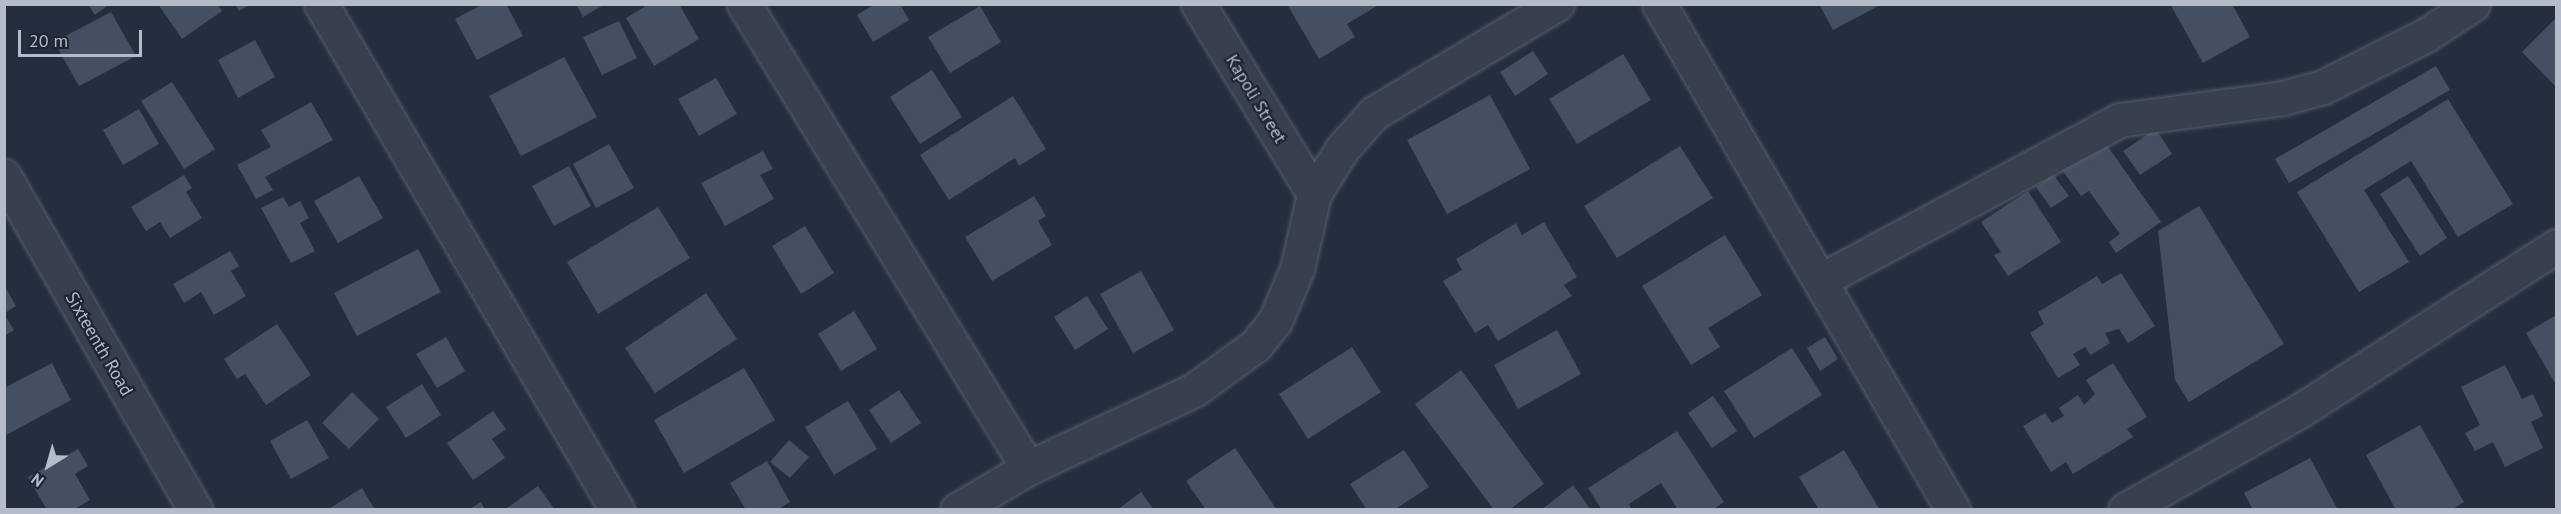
<!DOCTYPE html>
<style>
body{margin:0}
#map{position:relative;width:2561px;height:514px;overflow:hidden;background:#242e3e;font-family:"PT Sans",sans-serif}
div>[style]{position:absolute}
[style*='--x']{left:calc(var(--x)*1px);top:calc(var(--y)*1px);width:calc(var(--w)*1px);rotate:calc(var(--a)*1deg)}
.building>*{inset:0;background:#454f62}
.roads{filter:drop-shadow(0 0 2px #565e6c) drop-shadow(0 0 2px #565e6c)}
.minor>*{height:33px;margin:-16.5px;padding:0 16.5px;transform-origin:16.5px;border-radius:16.5px;background:#38404e}
span{translate:-50% -50%;white-space:nowrap;text-align:center;line-height:1.15;-webkit-text-stroke:4.5px #1d2533;paint-order:stroke}
.street-label{font-size:18px;color:#b4bbc9}
.frame{position:absolute;inset:0;border:6px solid #b4bbc9;pointer-events:none}
.north{position:absolute;left:18px;top:436px;width:60px;height:60px;-webkit-text-stroke:4px #1d2533;paint-order:stroke;rotate:217deg;font-size:16px;font-weight:700;line-height:24px;text-align:center;color:#b4bbc9}
.north::after{content:'';display:block;margin:auto;width:21px;height:27px;background:#b4bbc9;clip-path:polygon(50% 0,100% 100%,50% 72%,0 100%)}
.scale{position:absolute;left:18px;top:30px;width:124px;height:27px;box-sizing:border-box;border:3px solid #b4bbc9;border-top:0;padding-left:8px;font-size:18px;line-height:21px;white-space:nowrap;color:#b4bbc9;-webkit-text-stroke:4px #1d2533;paint-order:stroke}
</style>
<div id="map">
<div class="building">
<i style="clip-path:polygon(88px 4px,110px 4px,95px 15px)"></i>
<i style="clip-path:polygon(158px 4px,217px 4px,222px 11px,182px 39px)"></i>
<i style="clip-path:polygon(235px 4px,251px 4px,239px 11px)"></i>
<i style="clip-path:polygon(483px 4px,506px 4px,523px 36px,477px 60px,455px 19px)"></i>
<i style="clip-path:polygon(576px 4px,605px 4px,583px 17px)"></i>
<i style="clip-path:polygon(649px 4px,679px 4px,699px 39px,654px 66px,626px 18px)"></i>
<i style="clip-path:polygon(875px 4px,900px 4px,909px 20px,873px 42px,857px 15px)"></i>
<i style="clip-path:polygon(1287px 4px,1380px 4px,1347px 24px,1355px 37px,1319px 59px)"></i>
<i style="clip-path:polygon(1819px 4px,1882px 4px,1833px 30px)"></i>
<i style="clip-path:polygon(2170px 4px,2232px 4px,2250px 37px,2203px 63px)"></i>
<i style="clip-path:polygon(980px 6px,1001px 42px,950px 73px,928px 37px)"></i>
<i style="clip-path:polygon(111px 12px,136px 56px,79px 86px,54px 42px)"></i>
<i style="clip-path:polygon(2556px 18px,2556px 87px,2522px 52px)"></i>
<i style="clip-path:polygon(619px 21px,637px 58px,602px 75px,583px 37px)"></i>
<i style="clip-path:polygon(255px 40px,275px 77px,238px 98px,218px 60px)"></i>
<i style="clip-path:polygon(1533px 51px,1548px 74px,1515px 96px,1500px 72px)"></i>
<i style="clip-path:polygon(1623px 54px,1651px 100px,1577px 144px,1549px 99px)"></i>
<i style="clip-path:polygon(564px 57px,597px 117px,521px 156px,489px 96px)"></i>
<i style="clip-path:polygon(2436px 66px,2450px 90px,2289px 183px,2275px 159px)"></i>
<i style="clip-path:polygon(932px 70px,962px 117px,920px 144px,890px 97px)"></i>
<i style="clip-path:polygon(716px 78px,737px 114px,699px 136px,678px 99px)"></i>
<i style="clip-path:polygon(172px 82px,215px 149px,184px 169px,141px 101px)"></i>
<i style="clip-path:polygon(1490px 95px,1530px 169px,1447px 214px,1407px 140px)"></i>
<i style="clip-path:polygon(1013px 96px,1046px 149px,1019px 166px,1015px 158px,949px 200px,920px 155px)"></i>
<i style="clip-path:polygon(2448px 99px,2513px 204px,2458px 237px,2411px 161px,2364px 190px,2409px 262px,2359px 292px,2297px 192px)"></i>
<i style="clip-path:polygon(311px 102px,333px 140px,265px 177px,273px 190px,256px 199px,237px 165px,271px 147px,261px 130px)"></i>
<i style="clip-path:polygon(139px 109px,159px 144px,123px 165px,103px 130px)"></i>
<i style="clip-path:polygon(2156px 129px,2172px 154px,2140px 175px,2123px 151px)"></i>
<i style="clip-path:polygon(2104px 141px,2161px 222px,2116px 253px,2109px 242px,2120px 234px,2089px 191px,2081px 196px,2062px 170px)"></i>
<i style="clip-path:polygon(609px 144px,634px 188px,596px 208px,573px 164px)"></i>
<i style="clip-path:polygon(1680px 146px,1713px 198px,1617px 258px,1584px 206px)"></i>
<i style="clip-path:polygon(763px 151px,773px 169px,760px 175px,774px 199px,725px 226px,701px 183px)"></i>
<i style="clip-path:polygon(569px 166px,591px 206px,554px 226px,532px 186px)"></i>
<i style="clip-path:polygon(2053px 174px,2069px 196px,2051px 208px,2036px 187px)"></i>
<i style="clip-path:polygon(184px 175px,192px 188px,186px 192px,202px 218px,170px 238px,160px 222px,146px 231px,131px 207px)"></i>
<i style="clip-path:polygon(359px 176px,383px 218px,338px 243px,314px 201px)"></i>
<i style="clip-path:polygon(2408px 176px,2447px 238px,2420px 256px,2380px 194px)"></i>
<i style="clip-path:polygon(2028px 191px,2061px 242px,2008px 276px,1994px 255px,2001px 252px,1981px 222px)"></i>
<i style="clip-path:polygon(1034px 196px,1046px 216px,1038px 221px,1052px 245px,992px 281px,965px 237px)"></i>
<i style="clip-path:polygon(283px 197px,289px 207px,300px 201px,309px 218px,300px 223px,315px 251px,291px 263px,261px 208px)"></i>
<i style="clip-path:polygon(2199px 206px,2284px 344px,2189px 402px,2175px 380px,2158px 231px)"></i>
<i style="clip-path:polygon(658px 207px,690px 258px,598px 314px,567px 262px)"></i>
<i style="clip-path:polygon(1544px 222px,1577px 277px,1564px 285px,1572px 296px,1498px 341px,1488px 325px,1475px 333px,1443px 281px,1462px 270px,1456px 259px,1516px 223px,1522px 235px)"></i>
<i style="clip-path:polygon(805px 226px,834px 273px,801px 294px,772px 246px)"></i>
<i style="clip-path:polygon(1725px 235px,1762px 295px,1708px 328px,1720px 347px,1691px 365px,1642px 286px)"></i>
<i style="clip-path:polygon(418px 249px,441px 292px,357px 336px,334px 293px)"></i>
<i style="clip-path:polygon(230px 251px,239px 266px,231px 271px,246px 296px,214px 315px,201px 292px,184px 303px,173px 284px)"></i>
<i style="clip-path:polygon(1141px 271px,1174px 330px,1133px 353px,1100px 294px)"></i>
<i style="clip-path:polygon(2121px 273px,2155px 326px,2128px 343px,2119px 329px,2105px 333px,2110px 343px,2091px 355px,2085px 347px,2073px 354px,2080px 365px,2058px 378px,2030px 333px,2044px 324px,2038px 312px,2097px 276px,2102px 284px)"></i>
<i style="clip-path:polygon(5px 287px,16px 306px,5px 313px)"></i>
<i style="clip-path:polygon(706px 293px,737px 339px,655px 393px,625px 348px)"></i>
<i style="clip-path:polygon(1087px 296px,1108px 329px,1075px 350px,1054px 317px)"></i>
<i style="clip-path:polygon(854px 311px,877px 349px,841px 371px,818px 334px)"></i>
<i style="clip-path:polygon(4px 314px,14px 330px,4px 336px)"></i>
<i style="clip-path:polygon(2556px 315px,2556px 385px,2526px 333px)"></i>
<i style="clip-path:polygon(277px 324px,311px 375px,266px 405px,245px 374px,237px 379px,224px 359px)"></i>
<i style="clip-path:polygon(1557px 330px,1581px 374px,1518px 409px,1494px 365px)"></i>
<i style="clip-path:polygon(446px 337px,465px 371px,437px 388px,416px 354px)"></i>
<i style="clip-path:polygon(1825px 337px,1838px 359px,1820px 371px,1807px 348px)"></i>
<i style="clip-path:polygon(1352px 347px,1381px 392px,1308px 439px,1279px 394px)"></i>
<i style="clip-path:polygon(1792px 348px,1822px 395px,1754px 438px,1724px 391px)"></i>
<i style="clip-path:polygon(52px 363px,71px 400px,6px 435px,4px 388px)"></i>
<i style="clip-path:polygon(2113px 363px,2147px 417px,2127px 429px,2133px 437px,2073px 474px,2066px 462px,2051px 472px,2023px 426px,2045px 413px,2052px 423px,2064px 416px,2059px 408px,2078px 395px,2084px 405px,2095px 394px,2086px 380px)"></i>
<i style="clip-path:polygon(2505px 365px,2522px 399px,2533px 394px,2543px 416px,2531px 422px,2543px 448px,2505px 467px,2493px 442px,2475px 451px,2465px 433px,2480px 425px,2461px 387px)"></i>
<i style="clip-path:polygon(744px 368px,775px 420px,684px 473px,654px 420px)"></i>
<i style="clip-path:polygon(1461px 370px,1544px 484px,1509px 510px,1494px 510px,1415px 404px)"></i>
<i style="clip-path:polygon(422px 384px,441px 415px,406px 438px,386px 407px)"></i>
<i style="clip-path:polygon(899px 390px,921px 423px,891px 443px,869px 410px)"></i>
<i style="clip-path:polygon(352px 392px,379px 419px,349px 449px,322px 423px)"></i>
<i style="clip-path:polygon(1713px 396px,1737px 431px,1712px 448px,1688px 413px)"></i>
<i style="clip-path:polygon(848px 401px,877px 449px,834px 475px,805px 427px)"></i>
<i style="clip-path:polygon(493px 411px,506px 429px,492px 439px,505px 458px,473px 480px,447px 443px)"></i>
<i style="clip-path:polygon(307px 420px,329px 458px,291px 479px,270px 441px)"></i>
<i style="clip-path:polygon(2420px 425px,2464px 502px,2451px 510px,2396px 510px,2366px 455px)"></i>
<i style="clip-path:polygon(1677px 431px,1724px 502px,1712px 510px,1678px 510px,1661px 483px,1629px 504px,1632px 510px,1602px 510px,1588px 488px)"></i>
<i style="clip-path:polygon(789px 440px,809px 457px,790px 478px,770px 462px)"></i>
<i style="clip-path:polygon(1235px 448px,1277px 510px,1206px 510px,1186px 481px)"></i>
<i style="clip-path:polygon(78px 449px,88px 466px,75px 474px,90px 500px,73px 510px,47px 510px,28px 477px)"></i>
<i style="clip-path:polygon(1404px 450px,1429px 487px,1394px 510px,1367px 510px,1350px 484px)"></i>
<i style="clip-path:polygon(1844px 450px,1880px 510px,1819px 510px,1799px 477px)"></i>
<i style="clip-path:polygon(2310px 458px,2338px 510px,2253px 510px,2244px 493px)"></i>
<i style="clip-path:polygon(767px 461px,790px 502px,777px 510px,746px 510px,730px 483px)"></i>
<i style="clip-path:polygon(1573px 485px,1591px 510px,1541px 510px)"></i>
<i style="clip-path:polygon(538px 486px,555px 510px,504px 510px)"></i>
<i style="clip-path:polygon(362px 488px,375px 510px,327px 510px)"></i>
<i style="clip-path:polygon(1141px 492px,1154px 510px,1117px 510px)"></i>
<i style="clip-path:polygon(481px 502px,485px 510px,468px 510px)"></i>
</div>
<div class="roads">
<div class="minor">
<i style="--x:321;--y:4;--w:586;--a:59.67"></i>
<i style="--x:744;--y:4;--w:544;--a:58.53"></i>
<i style="--x:1198;--y:4;--w:223;--a:58.6"></i>
<i style="--x:1659;--y:4;--w:585;--a:59.84"></i>
<i style="--x:4;--y:176;--w:385;--a:60.2"></i>
<i style="--x:1823;--y:279;--w:336;--a:-28.2"></i>
<i style="--x:2119;--y:120;--w:165;--a:-7.6"></i>
<i style="--x:2283;--y:98;--w:41;--a:-15.4"></i>
<i style="--x:2323;--y:87;--w:115;--a:-26.8"></i>
<i style="--x:2426;--y:35;--w:56;--a:-33.4"></i>
<i style="--x:957;--y:510;--w:82;--a:-30.6"></i>
<i style="--x:1028;--y:468;--w:183;--a:-25.2"></i>
<i style="--x:1194;--y:390;--w:77;--a:-36"></i>
<i style="--x:1256;--y:345;--w:31;--a:-52"></i>
<i style="--x:1275;--y:321;--w:56;--a:-67.1"></i>
<i style="--x:1297;--y:269;--w:77;--a:-77.2"></i>
<i style="--x:1314;--y:194;--w:53;--a:-58.1"></i>
<i style="--x:1342;--y:149;--w:48;--a:-48.4"></i>
<i style="--x:1374;--y:113;--w:213;--a:-30.8"></i>
<i style="--x:2125;--y:510;--w:202;--a:-29.6"></i>
<i style="--x:2301;--y:410;--w:303;--a:-32.7"></i>
</div>
</div>
<div class="street-label">
<span style="left:1256px;top:99px;rotate:59deg">Kapoli Street</span>
<span style="left:99px;top:344px;rotate:60deg">Sixteenth Road</span>
</div>
<div class="frame"></div>
<div class="north">N</div>
<div class="scale">20 m</div>
</div>
